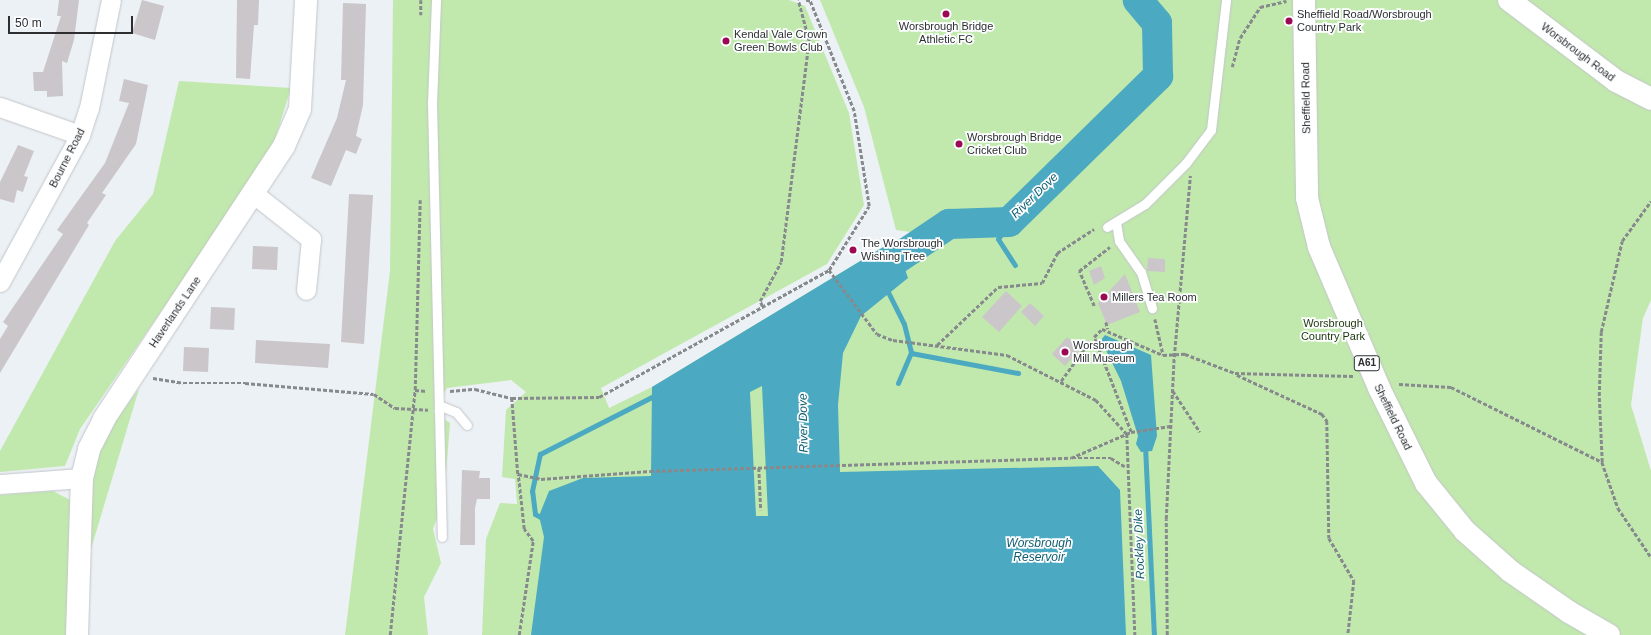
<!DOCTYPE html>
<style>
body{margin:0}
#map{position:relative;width:1651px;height:635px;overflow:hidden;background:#ecf1f5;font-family:Arial,sans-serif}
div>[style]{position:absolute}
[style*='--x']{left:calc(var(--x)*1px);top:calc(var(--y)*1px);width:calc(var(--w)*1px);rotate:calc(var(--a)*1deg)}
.green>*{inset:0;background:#c2e9ad}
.water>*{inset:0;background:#4ba9c1}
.stream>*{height:5px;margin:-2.5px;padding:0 2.5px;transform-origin:2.5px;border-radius:2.5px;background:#4ba9c1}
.river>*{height:30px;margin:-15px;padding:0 15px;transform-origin:15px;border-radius:15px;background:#4ba9c1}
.building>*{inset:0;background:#cbc6c9}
.path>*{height:2.5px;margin-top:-1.25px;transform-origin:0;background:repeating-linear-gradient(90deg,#878a8d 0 4px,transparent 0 6px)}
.roads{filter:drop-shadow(0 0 1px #c2c6ca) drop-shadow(0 0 1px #c2c6ca)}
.service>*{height:9px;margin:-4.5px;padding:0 4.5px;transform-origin:4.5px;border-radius:4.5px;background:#fff}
.minor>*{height:19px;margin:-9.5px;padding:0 9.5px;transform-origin:9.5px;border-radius:9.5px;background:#fff}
.tertiary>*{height:22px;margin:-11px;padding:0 11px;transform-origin:11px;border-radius:11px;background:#fff}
.trunk>*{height:22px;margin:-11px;padding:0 11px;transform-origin:11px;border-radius:11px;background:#fff}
.path-bridge>*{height:2.5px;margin-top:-1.25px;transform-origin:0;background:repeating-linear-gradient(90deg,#878a8d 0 4px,transparent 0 6px)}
.dots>*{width:11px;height:11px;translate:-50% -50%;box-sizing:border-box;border:2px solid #fdfeff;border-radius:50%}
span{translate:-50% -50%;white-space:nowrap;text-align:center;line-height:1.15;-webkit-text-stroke:3.5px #fdfeff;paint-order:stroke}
.shield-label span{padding:1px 3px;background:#fdfeff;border:1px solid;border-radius:3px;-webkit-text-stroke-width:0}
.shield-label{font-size:10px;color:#2d2e30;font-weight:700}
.poi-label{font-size:11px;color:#2d2e30}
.left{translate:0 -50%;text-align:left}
.street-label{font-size:11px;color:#2d2e30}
.park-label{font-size:11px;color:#1c360b}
.water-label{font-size:12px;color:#0f5d6f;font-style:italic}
.scale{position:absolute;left:8px;top:16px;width:125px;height:18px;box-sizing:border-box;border:2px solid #2d2e30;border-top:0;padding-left:5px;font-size:12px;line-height:14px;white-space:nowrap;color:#2d2e30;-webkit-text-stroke:3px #fdfeff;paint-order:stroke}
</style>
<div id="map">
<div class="green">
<i style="clip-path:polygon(393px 0,789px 0,805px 6px,849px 113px,864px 205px,827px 264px,601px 388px,609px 408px,652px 387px,895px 240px,918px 233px,896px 230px,864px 107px,820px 0,1651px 0,1651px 300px,1643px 318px,1631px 405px,1651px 471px,1651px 635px,482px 635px,486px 539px,500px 503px,517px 504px,515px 479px,502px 477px,506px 410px,526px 392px,511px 380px,447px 388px,433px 412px,450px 423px,444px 500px,433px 529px,441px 563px,424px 597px,428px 635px,345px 635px,390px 271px)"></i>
<i style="clip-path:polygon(179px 81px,291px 88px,271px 152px,80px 429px,65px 466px,0 472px,0 451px,115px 241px,153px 194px)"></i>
<i style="clip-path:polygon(139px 389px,88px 559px,95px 456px,109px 428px)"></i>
<i style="clip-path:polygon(53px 491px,70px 500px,68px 635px,0 635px,0 495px)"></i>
</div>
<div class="water">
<i style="clip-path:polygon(evenodd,895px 240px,908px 278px,861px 316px,843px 353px,838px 405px,840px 472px,1098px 466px,1120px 490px,1126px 635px,531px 635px,544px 537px,539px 516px,549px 491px,583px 478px,651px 476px,652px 387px,895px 240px,762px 386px,768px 516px,756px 516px,750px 392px,762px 386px)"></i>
<i style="clip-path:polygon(1105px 335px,1151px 355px,1157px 436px,1152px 451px,1141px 452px,1136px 444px,1138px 436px,1121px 381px,1101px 340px)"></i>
</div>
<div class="stream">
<i style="--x:1009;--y:222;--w:20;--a:123"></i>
<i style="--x:998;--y:239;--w:31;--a:57"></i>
<i style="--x:886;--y:288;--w:40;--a:63.4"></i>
<i style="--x:904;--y:324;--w:30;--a:76"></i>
<i style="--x:911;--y:353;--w:109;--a:10.6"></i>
<i style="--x:898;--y:383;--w:33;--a:-67"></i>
<i style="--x:1145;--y:446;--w:189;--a:87.3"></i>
<i style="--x:544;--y:519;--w:10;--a:-151"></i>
<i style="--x:535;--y:514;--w:23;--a:-97"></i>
<i style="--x:532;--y:491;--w:38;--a:-78"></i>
<i style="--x:540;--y:454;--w:132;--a:-27"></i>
</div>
<div class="river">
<i style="--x:867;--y:279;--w:99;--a:-33.9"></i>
<i style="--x:949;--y:224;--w:60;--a:-1.9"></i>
<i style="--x:1009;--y:222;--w:209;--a:-44.4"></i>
<i style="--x:1158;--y:76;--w:53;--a:-91.1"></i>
<i style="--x:1157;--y:23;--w:30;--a:-130"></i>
</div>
<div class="building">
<i style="clip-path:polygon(59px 0,79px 0,74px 40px,67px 63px,62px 61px,63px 96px,47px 97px,47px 91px,34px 91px,33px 72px,43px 72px,61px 16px,57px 16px)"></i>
<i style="clip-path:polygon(142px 0,164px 6px,155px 40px,132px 33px)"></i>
<i style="clip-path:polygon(237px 0,259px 0,258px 25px,254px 25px,250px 79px,236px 78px)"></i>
<i style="clip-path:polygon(343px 3px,366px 4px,363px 105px,356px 136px,362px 139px,356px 154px,346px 150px,331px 186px,311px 178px,337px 118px,346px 80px,341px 80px)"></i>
<i style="clip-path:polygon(124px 79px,148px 85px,136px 144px,102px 193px,106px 195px,87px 223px,89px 225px,0 373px,0 339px,8px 326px,3px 322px,63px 234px,57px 230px,105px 163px,129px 103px,119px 101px)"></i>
<i style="clip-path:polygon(18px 145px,34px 151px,24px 176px,28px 177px,23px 192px,17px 190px,14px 203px,0 199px,0 182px)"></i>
<i style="clip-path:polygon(349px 194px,373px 195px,364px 344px,341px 342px)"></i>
<i style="clip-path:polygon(253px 246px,278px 247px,277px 270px,252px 269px)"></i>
<i style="clip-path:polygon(1148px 258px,1165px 259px,1165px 272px,1147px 271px)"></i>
<i style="clip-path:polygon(1101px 266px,1105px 278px,1094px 285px,1089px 271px)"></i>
<i style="clip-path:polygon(1125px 274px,1140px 312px,1107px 325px,1098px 303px)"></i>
<i style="clip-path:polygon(1006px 291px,1022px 306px,999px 332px,982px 317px)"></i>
<i style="clip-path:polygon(1030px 303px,1044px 316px,1035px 326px,1021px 312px)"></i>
<i style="clip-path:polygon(211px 307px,235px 308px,234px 330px,210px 329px)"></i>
<i style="clip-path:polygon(1067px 337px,1081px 349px,1065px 366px,1052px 354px)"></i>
<i style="clip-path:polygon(256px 340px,330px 344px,328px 368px,255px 363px)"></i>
<i style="clip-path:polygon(184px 347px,209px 348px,208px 372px,183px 371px)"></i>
<i style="clip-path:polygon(462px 470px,480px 471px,479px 478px,490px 478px,490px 499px,477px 499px,475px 508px,475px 545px,460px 545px)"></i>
</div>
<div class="path">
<i style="--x:421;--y:0;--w:15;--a:90"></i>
<i style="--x:1232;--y:67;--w:30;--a:-75"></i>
<i style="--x:1240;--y:38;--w:37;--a:-57"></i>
<i style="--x:1260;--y:7;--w:27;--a:-13"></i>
<i style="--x:829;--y:270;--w:80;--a:53.1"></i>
<i style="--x:877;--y:334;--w:17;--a:21"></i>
<i style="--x:893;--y:340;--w:115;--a:7.5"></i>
<i style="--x:1007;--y:355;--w:100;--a:26.8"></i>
<i style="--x:1096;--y:400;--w:46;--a:47.6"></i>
<i style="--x:1127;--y:434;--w:201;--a:87.7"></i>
<i style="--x:762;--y:306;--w:5;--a:-112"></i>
<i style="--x:760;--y:301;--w:44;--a:-61.7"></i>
<i style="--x:781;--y:262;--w:223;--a:-82.8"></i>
<i style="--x:809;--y:41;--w:42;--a:-105"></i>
<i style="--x:1094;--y:306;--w:38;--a:-113"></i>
<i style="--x:1079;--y:271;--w:39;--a:-38"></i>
<i style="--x:1155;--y:319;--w:37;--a:77"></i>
<i style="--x:1106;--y:322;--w:7;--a:74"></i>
<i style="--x:937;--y:345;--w:84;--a:-43.6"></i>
<i style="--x:998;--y:287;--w:44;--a:-5.2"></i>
<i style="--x:1042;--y:283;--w:34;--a:-63"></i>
<i style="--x:1057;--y:253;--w:44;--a:-33"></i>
<i style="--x:1237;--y:375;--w:94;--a:24.6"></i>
<i style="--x:1322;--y:414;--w:9;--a:54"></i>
<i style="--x:1327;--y:421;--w:117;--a:89"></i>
<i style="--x:1329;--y:538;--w:50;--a:59.8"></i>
<i style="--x:1354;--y:581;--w:54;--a:96.3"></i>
<i style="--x:153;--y:378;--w:30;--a:9"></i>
<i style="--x:183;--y:383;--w:62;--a:0"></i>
<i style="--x:245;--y:383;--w:129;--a:4.9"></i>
<i style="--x:374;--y:394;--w:25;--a:34"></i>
<i style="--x:1061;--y:381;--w:49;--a:-54.1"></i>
<i style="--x:1399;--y:384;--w:52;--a:3.3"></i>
<i style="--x:1451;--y:387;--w:169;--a:26.4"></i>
<i style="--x:1602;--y:462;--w:49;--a:70.8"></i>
<i style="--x:1618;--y:508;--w:59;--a:56"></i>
<i style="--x:415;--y:390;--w:12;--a:5"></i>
<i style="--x:450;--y:391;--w:25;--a:-5"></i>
<i style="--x:475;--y:389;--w:38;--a:14"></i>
<i style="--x:512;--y:398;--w:87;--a:-0.7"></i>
<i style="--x:599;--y:397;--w:263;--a:-28.9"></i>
<i style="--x:829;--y:270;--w:75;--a:-58"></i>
<i style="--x:869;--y:206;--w:96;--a:-99"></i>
<i style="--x:854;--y:111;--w:118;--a:-111.8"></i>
<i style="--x:810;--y:1;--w:5;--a:-169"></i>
<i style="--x:1173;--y:391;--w:49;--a:56.6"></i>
<i style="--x:512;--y:398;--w:76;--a:85.5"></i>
<i style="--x:1131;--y:432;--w:102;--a:-111.3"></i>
<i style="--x:1094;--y:337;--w:11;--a:-45"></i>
<i style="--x:1102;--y:329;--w:66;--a:23.1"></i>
<i style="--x:1163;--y:355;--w:22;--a:-3"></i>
<i style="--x:1185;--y:354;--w:53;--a:20.8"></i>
<i style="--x:1235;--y:373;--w:118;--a:1.5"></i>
<i style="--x:1072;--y:458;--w:39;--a:0"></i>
<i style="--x:1111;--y:458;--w:17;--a:31"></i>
<i style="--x:1602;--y:462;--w:66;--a:-92.6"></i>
<i style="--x:1599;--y:396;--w:64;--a:-88.2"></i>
<i style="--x:1601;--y:332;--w:93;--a:-77"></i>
<i style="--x:1622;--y:241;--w:49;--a:-54.1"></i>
<i style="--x:759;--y:468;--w:42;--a:87.3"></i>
<i style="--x:390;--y:635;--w:246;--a:-84.2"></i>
<i style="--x:415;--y:390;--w:190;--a:-88.5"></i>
<i style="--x:519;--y:635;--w:95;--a:-81.5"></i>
<i style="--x:533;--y:541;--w:15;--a:-127"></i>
<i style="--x:524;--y:529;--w:55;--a:-96.2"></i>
<i style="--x:518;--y:474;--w:24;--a:12"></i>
<i style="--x:541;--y:479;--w:109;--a:-4.2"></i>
<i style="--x:650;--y:471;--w:421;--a:-1.8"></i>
<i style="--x:1071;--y:458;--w:65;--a:-23.4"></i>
<i style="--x:1131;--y:432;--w:40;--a:-8.5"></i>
<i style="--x:1167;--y:635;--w:116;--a:-90.5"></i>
<i style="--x:1166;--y:519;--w:162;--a:-87.2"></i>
<i style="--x:1174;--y:357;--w:182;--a:-84.9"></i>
</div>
<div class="roads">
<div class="service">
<i style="--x:436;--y:0;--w:102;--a:92.2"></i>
<i style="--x:432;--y:102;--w:435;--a:88.7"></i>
<i style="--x:1116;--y:222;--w:19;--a:81"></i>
<i style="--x:1119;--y:241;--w:38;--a:55"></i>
<i style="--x:1141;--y:272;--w:38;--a:73"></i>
<i style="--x:1107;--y:227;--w:44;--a:-31.2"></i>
<i style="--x:1145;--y:204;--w:58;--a:-45"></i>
<i style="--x:1186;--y:163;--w:41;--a:-52.9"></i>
<i style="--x:1211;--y:130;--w:131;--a:-83.4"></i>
<i style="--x:441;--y:406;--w:16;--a:22"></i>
<i style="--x:456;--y:412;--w:17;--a:50"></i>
</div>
<div class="minor">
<i style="--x:0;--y:107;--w:85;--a:19.3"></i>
<i style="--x:254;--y:194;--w:73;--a:38.3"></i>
<i style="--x:311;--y:239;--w:51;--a:95.6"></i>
<i style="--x:0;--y:282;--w:167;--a:-61.4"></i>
<i style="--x:80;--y:135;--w:28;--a:-72"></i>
<i style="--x:89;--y:108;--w:110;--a:-78.5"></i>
<i style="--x:0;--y:484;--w:82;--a:-4.2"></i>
</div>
<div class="tertiary">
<i style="--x:1509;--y:0;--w:134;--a:37.1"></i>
<i style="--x:1616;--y:81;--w:39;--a:27"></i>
<i style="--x:77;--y:635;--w:157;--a:-88.2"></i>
<i style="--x:82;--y:478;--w:30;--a:-76"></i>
<i style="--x:89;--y:449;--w:34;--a:-63"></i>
<i style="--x:104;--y:419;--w:327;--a:-56.6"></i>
<i style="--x:284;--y:146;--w:40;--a:-66.6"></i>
<i style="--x:300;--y:109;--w:109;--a:-86.8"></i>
</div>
<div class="trunk">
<i style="--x:1304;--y:0;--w:198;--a:89.1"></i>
<i style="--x:1307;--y:198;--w:50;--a:76.2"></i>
<i style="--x:1319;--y:247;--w:153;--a:66.9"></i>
<i style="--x:1379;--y:388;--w:106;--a:63.7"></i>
<i style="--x:1426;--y:483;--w:62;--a:50.9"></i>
<i style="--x:1465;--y:531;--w:60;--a:41.6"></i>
<i style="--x:1510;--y:571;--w:72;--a:34.8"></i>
<i style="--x:1569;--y:612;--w:46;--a:29.9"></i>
</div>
</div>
<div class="path-bridge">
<i style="--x:395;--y:408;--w:33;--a:3"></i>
</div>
<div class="dots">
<i style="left:946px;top:14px;background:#9d0853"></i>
<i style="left:1289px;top:21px;background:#9d0853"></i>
<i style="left:726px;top:41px;background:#9d0853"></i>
<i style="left:959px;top:144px;background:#9d0853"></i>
<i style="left:853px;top:250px;background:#9d0853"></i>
<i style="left:1104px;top:297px;background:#9d0853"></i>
<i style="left:1065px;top:352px;background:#9d0853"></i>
</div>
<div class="shield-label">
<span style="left:1367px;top:363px">A61</span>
</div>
<div class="poi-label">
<span class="left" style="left:1297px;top:21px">Sheffield Road/Worsbrough<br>Country Park</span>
<span style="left:946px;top:33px">Worsbrough Bridge<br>Athletic FC</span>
<span class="left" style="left:734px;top:41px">Kendal Vale Crown<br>Green Bowls Club</span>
<span class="left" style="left:967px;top:144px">Worsbrough Bridge<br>Cricket Club</span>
<span class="left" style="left:861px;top:250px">The Worsbrough<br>Wishing Tree</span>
<span class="left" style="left:1112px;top:297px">Millers Tea Room</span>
<span class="left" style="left:1073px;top:352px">Worsbrough<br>Mill Museum</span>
</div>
<div class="street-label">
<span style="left:1578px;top:52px;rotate:37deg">Worsbrough Road</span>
<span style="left:1306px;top:98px;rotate:-91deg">Sheffield Road</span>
<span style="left:67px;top:158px;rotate:-63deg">Bourne Road</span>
<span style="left:175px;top:312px;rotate:-56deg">Haverlands Lane</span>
<span style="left:1393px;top:417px;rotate:64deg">Sheffield Road</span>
</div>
<div class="park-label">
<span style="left:1333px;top:330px">Worsbrough<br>Country Park</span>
</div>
<div class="water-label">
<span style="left:1035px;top:196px;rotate:-44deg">River Dove</span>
<span style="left:804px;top:423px;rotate:-91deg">River Dove</span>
<span style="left:1039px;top:551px">Worsbrough<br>Reservoir</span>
<span style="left:1140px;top:544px;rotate:-92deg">Rockley Dike</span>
</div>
<div class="scale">50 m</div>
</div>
